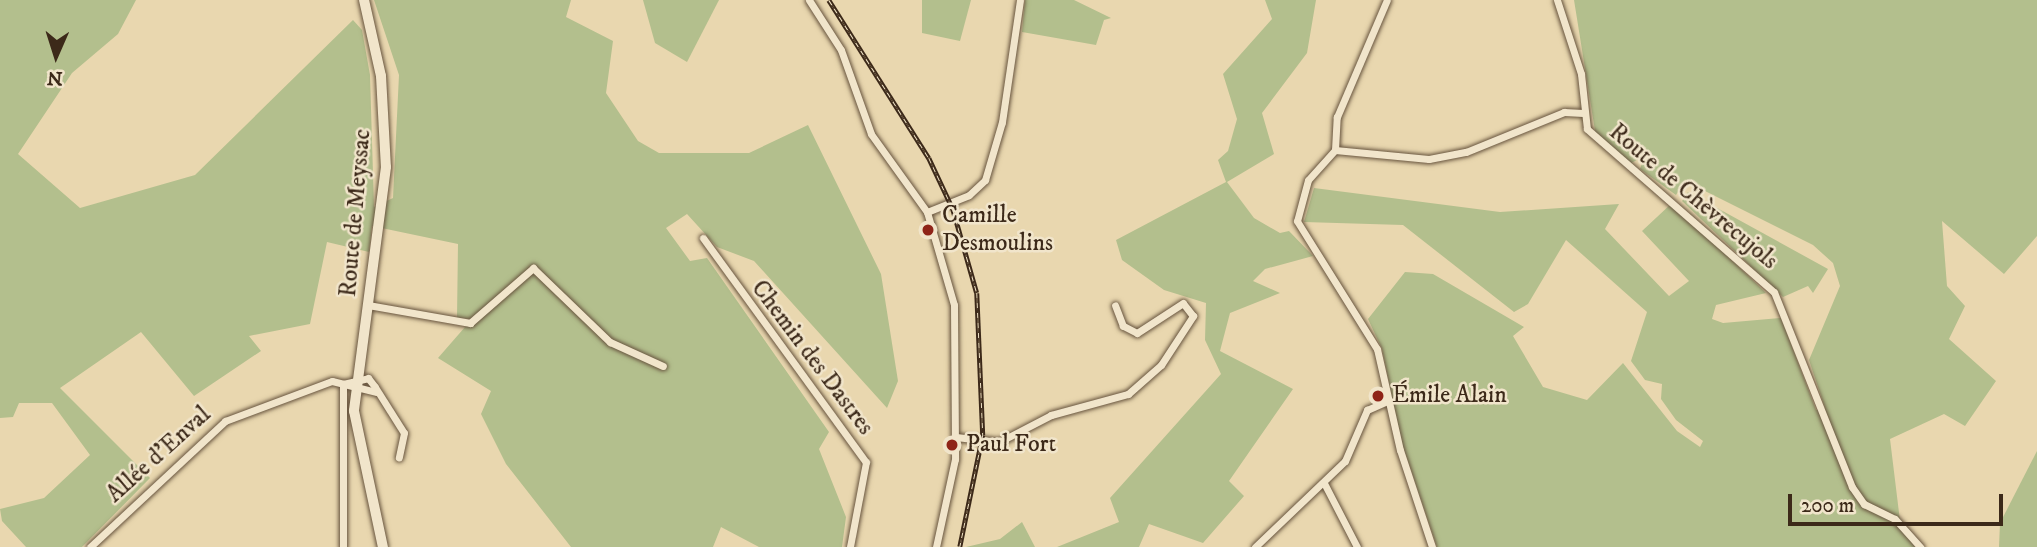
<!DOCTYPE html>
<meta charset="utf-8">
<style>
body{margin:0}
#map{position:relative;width:2037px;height:547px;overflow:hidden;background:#e9d7af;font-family:"IM FELL DW Pica",serif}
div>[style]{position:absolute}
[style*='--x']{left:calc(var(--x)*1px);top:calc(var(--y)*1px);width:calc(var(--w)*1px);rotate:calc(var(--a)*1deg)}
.green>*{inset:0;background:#b3bf8d}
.roads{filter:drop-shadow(0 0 2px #67543e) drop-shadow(0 0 2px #67543e)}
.street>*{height:7px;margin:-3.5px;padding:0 3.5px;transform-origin:3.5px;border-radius:3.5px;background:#f1e5cb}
.secondary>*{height:10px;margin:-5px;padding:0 5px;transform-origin:5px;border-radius:5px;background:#f1e5cb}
.rail>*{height:4.5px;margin-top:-2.25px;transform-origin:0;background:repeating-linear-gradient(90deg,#f1e5cb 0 5px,#3c2919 0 10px);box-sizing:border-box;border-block:2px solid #3c2919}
.dots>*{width:19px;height:19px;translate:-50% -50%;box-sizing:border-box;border:4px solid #f1e5cb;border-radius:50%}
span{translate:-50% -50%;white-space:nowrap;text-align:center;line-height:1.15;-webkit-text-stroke:5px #f1e5cb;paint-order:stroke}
.street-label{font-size:24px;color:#3c2919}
.poi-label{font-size:24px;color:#3c2919}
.left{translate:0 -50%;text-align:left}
.north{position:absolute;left:21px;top:21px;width:70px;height:70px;-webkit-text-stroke:5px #f1e5cb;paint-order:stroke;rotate:183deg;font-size:19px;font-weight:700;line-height:28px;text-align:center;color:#3c2919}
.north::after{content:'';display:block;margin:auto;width:24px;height:32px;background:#3c2919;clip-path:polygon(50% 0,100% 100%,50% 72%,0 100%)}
.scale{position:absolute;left:1788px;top:494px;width:215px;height:32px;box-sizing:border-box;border:4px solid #3c2919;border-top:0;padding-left:9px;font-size:21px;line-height:24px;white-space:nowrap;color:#3c2919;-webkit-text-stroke:5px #f1e5cb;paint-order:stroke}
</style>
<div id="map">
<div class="green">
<i style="clip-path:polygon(0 0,136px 0,118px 34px,72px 73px,18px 154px,80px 208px,195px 175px,353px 20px,362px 30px,370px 75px,374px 207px,393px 198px,399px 75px,374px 0,571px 0,566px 17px,613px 41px,606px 93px,638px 141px,659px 153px,749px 153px,808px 125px,881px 274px,898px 381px,887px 408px,754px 261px,717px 247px,687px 214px,666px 228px,690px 261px,707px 258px,829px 432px,819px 449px,846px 517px,842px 547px,759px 547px,721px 527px,713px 547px,571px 547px,506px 464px,481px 414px,491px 391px,438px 358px,472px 319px,457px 318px,458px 244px,372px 226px,369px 252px,327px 242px,310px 324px,249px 336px,261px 351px,194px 396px,141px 332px,60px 388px,150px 478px,82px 547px,26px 547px,2px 521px,0 509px,44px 498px,90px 455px,52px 403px,19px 403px,13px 417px,0 418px)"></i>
<i style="clip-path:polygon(643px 0,719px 0,687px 62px,655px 43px)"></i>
<i style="clip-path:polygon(922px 0,971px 0,960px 41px,922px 33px)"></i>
<i style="clip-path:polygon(1025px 0,1074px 0,1111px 18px,1104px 20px,1096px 45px,1022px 32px)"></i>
<i style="clip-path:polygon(1265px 0,1316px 0,1307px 53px,1262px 113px,1274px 154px,1227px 182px,1254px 218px,1280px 233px,1289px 231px,1313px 256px,1265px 269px,1253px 281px,1280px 293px,1230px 313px,1220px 351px,1293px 389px,1229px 481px,1244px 496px,1203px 543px,1149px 524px,1139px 547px,1057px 547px,1119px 522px,1110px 498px,1221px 374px,1205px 340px,1206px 303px,1164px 290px,1122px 260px,1116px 240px,1226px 182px,1218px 160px,1228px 151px,1237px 119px,1223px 74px,1272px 19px)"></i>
<i style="clip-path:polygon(1574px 0,2037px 0,2037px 236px,2004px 274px,1942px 221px,1947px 286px,1965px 306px,1949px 339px,1996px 381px,1965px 426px,1944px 414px,1890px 439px,1901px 529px,1915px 547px,1437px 547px,1402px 443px,1382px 349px,1368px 319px,1405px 272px,1433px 274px,1524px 327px,1513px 336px,1543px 387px,1587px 400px,1623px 363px,1677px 431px,1700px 447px,1703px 441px,1676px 420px,1661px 399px,1662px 384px,1645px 380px,1631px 361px,1647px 312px,1566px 240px,1528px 304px,1514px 312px,1403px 225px,1304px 222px,1314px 188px,1500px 212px,1619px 204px,1605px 229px,1669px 296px,1689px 281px,1642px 231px,1672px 203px,1766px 293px,1716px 305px,1712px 319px,1723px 323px,1781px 318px,1816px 410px,1825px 408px,1809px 360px,1840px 286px,1833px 263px,1813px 245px,1691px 184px,1684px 182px,1676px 195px,1640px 169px,1645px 156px,1631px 163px,1596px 137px)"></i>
<i style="clip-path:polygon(1688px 192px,1828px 269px,1813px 293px,1808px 286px,1783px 297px,1682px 201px)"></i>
<i style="clip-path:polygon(2037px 451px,2037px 547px,1999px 547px,2000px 523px)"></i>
<i style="clip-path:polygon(1022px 522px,1035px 547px,966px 547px,1000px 539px)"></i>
</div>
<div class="roads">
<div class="street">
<i style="--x:809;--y:0;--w:59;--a:57.4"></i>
<i style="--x:841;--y:50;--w:89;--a:70.3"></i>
<i style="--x:871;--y:134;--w:96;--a:54.3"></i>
<i style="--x:927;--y:212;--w:97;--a:73.8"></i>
<i style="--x:954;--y:305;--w:154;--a:89.6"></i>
<i style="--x:955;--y:459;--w:90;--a:102.2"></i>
<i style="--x:1557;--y:0;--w:78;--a:72"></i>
<i style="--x:1581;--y:74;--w:55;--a:83.8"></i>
<i style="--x:1587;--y:129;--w:248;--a:41.1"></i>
<i style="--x:1774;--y:292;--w:210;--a:68.2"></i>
<i style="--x:1852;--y:487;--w:21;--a:55"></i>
<i style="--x:1864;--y:504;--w:34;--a:26"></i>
<i style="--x:1895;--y:519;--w:38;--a:48"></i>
<i style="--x:1335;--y:150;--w:40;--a:132"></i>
<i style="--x:1308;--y:180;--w:42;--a:105"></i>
<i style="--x:1297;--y:221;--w:151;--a:58"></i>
<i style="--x:1377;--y:349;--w:104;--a:77.2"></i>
<i style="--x:1400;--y:450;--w:102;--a:71.7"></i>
<i style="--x:1335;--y:150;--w:94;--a:5.5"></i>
<i style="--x:1429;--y:159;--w:38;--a:-11"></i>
<i style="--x:1466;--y:152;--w:106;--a:-22.2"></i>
<i style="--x:1564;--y:112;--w:19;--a:3"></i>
<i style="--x:1335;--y:150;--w:33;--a:-87"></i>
<i style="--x:1337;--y:117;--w:127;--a:-66.9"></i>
<i style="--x:927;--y:212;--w:45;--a:-22"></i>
<i style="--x:969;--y:195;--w:22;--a:-43"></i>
<i style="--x:985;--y:180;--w:60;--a:-73.7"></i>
<i style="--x:1002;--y:122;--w:123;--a:-81.6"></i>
<i style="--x:703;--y:238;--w:277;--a:54"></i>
<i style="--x:866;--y:462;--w:86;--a:100.7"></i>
<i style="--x:368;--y:305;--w:104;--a:10"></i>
<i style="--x:470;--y:323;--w:84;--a:-41.1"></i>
<i style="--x:533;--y:268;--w:107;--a:43.9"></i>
<i style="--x:610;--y:342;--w:58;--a:24.4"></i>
<i style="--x:343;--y:384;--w:163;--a:90"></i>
<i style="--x:343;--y:384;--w:26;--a:-13"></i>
<i style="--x:368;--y:378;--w:11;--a:52"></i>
<i style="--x:375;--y:387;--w:54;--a:57.8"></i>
<i style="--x:404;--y:433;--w:25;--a:102"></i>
<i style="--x:956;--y:437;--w:43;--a:6.6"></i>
<i style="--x:999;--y:442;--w:59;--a:-27.4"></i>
<i style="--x:1051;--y:415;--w:80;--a:-15.3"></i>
<i style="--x:1128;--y:394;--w:44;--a:-41.3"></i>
<i style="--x:1161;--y:365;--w:59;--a:-56.9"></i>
<i style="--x:1193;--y:316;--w:16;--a:-128"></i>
<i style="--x:1183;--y:303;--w:55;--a:146.9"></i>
<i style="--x:1137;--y:333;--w:16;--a:-153"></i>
<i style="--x:1123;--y:326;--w:22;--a:-111"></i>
<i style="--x:1324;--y:483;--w:72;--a:62.7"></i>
<i style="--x:90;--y:547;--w:185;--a:-43"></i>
<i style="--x:225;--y:421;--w:114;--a:-20.5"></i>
<i style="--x:332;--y:381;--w:45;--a:14"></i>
<i style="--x:1255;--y:547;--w:124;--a:-43.7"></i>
<i style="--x:1345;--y:461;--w:56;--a:-66.7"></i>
<i style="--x:1367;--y:410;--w:24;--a:-24"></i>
</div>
<div class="secondary">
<i style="--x:364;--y:0;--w:78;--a:77.4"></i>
<i style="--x:381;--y:76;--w:91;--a:86.9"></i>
<i style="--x:386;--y:167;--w:246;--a:97.5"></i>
<i style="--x:354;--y:411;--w:139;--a:78"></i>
</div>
</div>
<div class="rail">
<i style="--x:829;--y:0;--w:187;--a:57.7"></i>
<i style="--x:929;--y:158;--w:56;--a:64.8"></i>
<i style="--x:953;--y:209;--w:87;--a:74.1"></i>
<i style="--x:977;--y:293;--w:142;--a:87.6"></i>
<i style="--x:983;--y:435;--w:114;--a:101.6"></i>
</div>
<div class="dots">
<i style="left:928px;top:230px;background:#8f2418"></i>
<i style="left:1378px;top:396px;background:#8f2418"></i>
<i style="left:952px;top:445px;background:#8f2418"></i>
</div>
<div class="street-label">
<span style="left:1693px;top:197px;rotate:40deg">Route de Chèvrecujols</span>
<span style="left:356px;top:213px;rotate:-85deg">Route de Meyssac</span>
<span style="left:812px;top:358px;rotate:53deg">Chemin des Dastres</span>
<span style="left:159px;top:455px;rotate:-42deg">Allée d'Enval</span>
</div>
<div class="poi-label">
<span class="left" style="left:942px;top:230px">Camille<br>Desmoulins</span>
<span class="left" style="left:1392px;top:396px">Émile Alain</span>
<span class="left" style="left:966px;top:445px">Paul Fort</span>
</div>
<div class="north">N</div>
<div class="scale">200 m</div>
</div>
